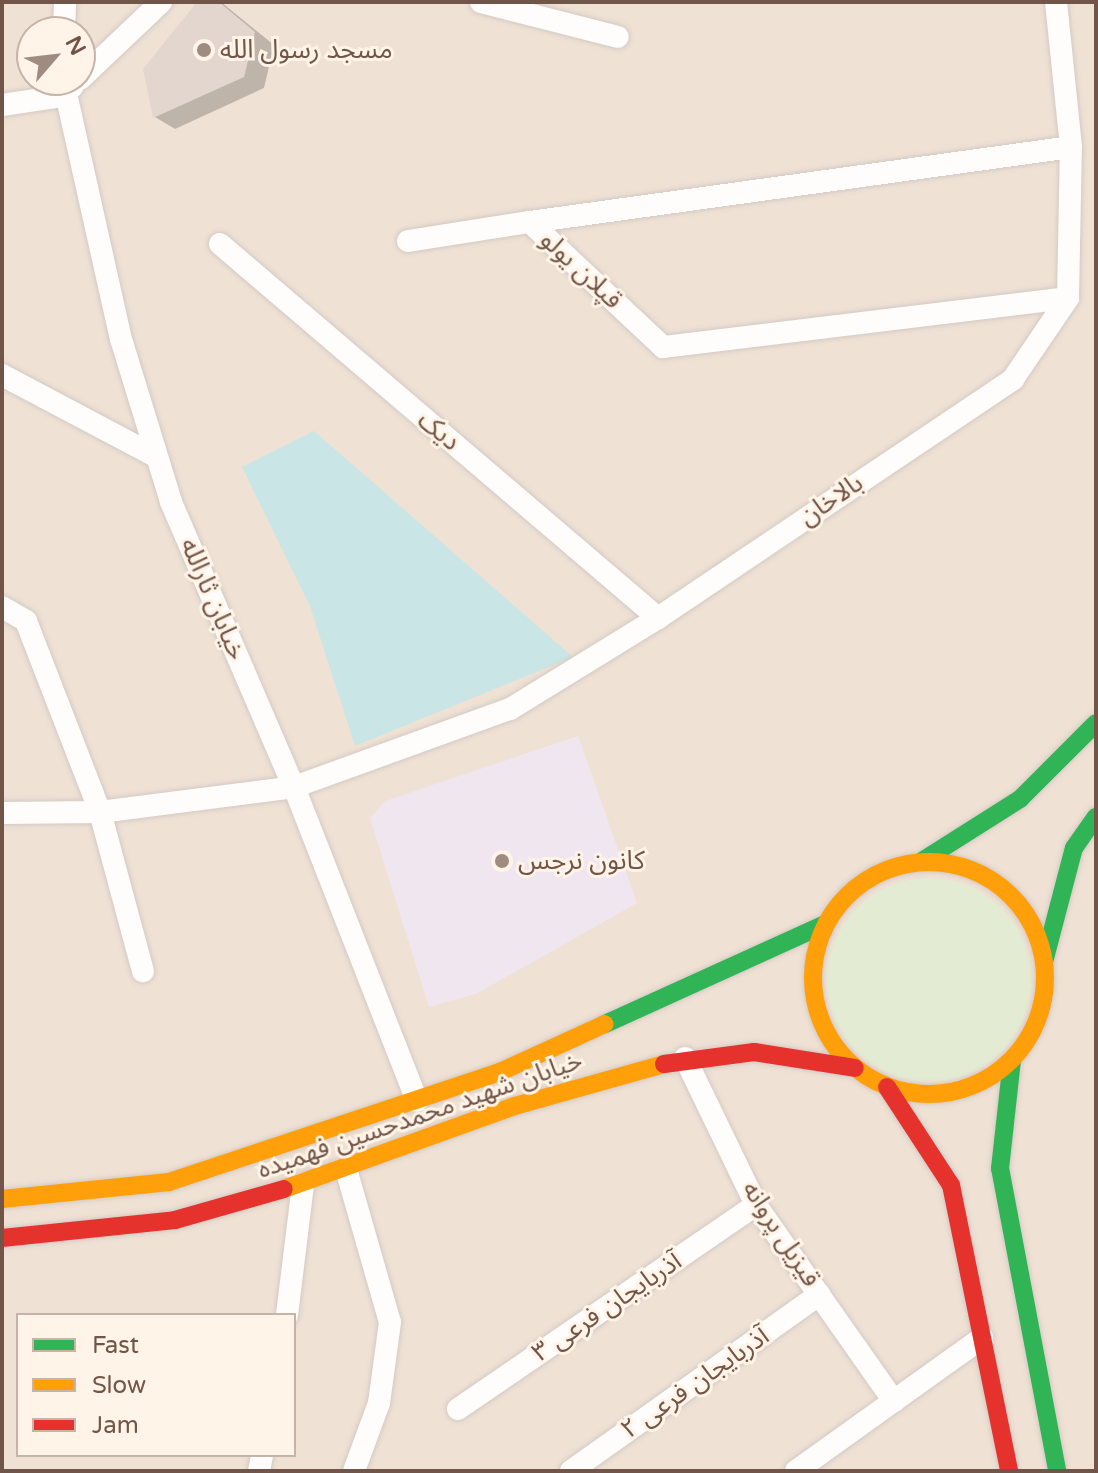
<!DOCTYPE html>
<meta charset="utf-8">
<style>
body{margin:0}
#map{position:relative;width:1098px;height:1473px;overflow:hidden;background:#f6efe7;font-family:"Varela Round","Noto Sans Arabic",sans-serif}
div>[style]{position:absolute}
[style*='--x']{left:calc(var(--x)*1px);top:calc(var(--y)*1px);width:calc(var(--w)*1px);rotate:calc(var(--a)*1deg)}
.residential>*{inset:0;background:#efe1d4}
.education>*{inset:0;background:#f0e6f0}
.green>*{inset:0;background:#e3ebd2}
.round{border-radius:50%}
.water>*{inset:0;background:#cae5e5}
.shadow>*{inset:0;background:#0003}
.building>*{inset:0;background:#e2d6cf}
.roads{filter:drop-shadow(0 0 2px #d4cac4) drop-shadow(0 0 2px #d4cac4)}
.street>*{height:22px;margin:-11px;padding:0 11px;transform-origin:11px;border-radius:11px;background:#fefdfb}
.fast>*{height:18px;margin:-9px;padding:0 9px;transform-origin:9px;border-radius:9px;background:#30b455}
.slow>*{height:18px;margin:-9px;padding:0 9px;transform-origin:9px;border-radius:9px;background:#ff9f0a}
.slow>.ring{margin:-9px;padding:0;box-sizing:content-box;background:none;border:18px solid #ff9f0a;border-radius:50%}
.jam>*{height:18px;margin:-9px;padding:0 9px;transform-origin:9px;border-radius:9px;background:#e5322d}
.dots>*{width:22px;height:22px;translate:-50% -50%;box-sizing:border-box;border:4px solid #fff4e7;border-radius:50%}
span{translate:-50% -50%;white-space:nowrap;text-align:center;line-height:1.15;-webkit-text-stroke:6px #fff4e7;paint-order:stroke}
.poi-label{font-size:26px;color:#725549}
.left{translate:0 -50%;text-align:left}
.street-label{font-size:26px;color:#725549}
.frame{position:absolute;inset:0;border:4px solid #725549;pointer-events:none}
.legend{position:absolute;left:16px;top:1313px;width:280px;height:144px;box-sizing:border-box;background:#fff4e7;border:2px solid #c7b4a8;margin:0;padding:10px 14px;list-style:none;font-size:24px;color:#725549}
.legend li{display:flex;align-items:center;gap:16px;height:40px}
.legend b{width:40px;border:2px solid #c7b4a8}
.north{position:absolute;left:16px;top:16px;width:80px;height:80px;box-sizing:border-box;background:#fff4e7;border:2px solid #c7b4a8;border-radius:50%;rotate:62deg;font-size:22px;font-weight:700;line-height:32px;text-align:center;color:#725549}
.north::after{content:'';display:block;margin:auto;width:28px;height:36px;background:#a08b80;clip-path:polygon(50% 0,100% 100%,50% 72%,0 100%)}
</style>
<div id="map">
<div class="residential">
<i style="clip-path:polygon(evenodd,2px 2px,1096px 2px,1096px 1471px,2px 1471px,2px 2px,32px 32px,80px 32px,80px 80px,32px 80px,32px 32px,2px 2px,18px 1315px,294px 1315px,294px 1455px,18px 1455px,18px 1315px)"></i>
</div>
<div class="education">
<i style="clip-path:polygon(578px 736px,637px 903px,476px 994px,429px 1007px,370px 818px,385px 801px)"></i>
</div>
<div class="green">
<i class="round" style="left:827px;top:878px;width:204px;height:204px"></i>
</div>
<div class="water">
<i style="clip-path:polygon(314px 431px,573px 657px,355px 746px,310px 606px,242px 467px)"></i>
</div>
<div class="shadow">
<i style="clip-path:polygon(199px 2px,221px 2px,274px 45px,264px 88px,175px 129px,155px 117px)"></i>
</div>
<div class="building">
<i style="clip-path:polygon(197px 2px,219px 2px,255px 32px,244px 77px,153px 118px,143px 69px)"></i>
</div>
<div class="roads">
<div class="street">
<i style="--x:481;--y:2;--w:141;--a:14.3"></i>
<i style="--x:64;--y:32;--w:30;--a:-88"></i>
<i style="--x:80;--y:79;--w:112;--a:-43.5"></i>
<i style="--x:63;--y:80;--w:265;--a:77.4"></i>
<i style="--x:121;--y:339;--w:170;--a:72.9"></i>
<i style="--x:171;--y:502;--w:310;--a:66.7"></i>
<i style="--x:294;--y:787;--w:337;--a:68.6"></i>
<i style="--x:2;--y:105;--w:62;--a:-8.4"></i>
<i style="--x:63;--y:96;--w:13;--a:-45"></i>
<i style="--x:408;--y:241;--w:123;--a:-8.9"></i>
<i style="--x:220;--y:244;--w:576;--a:40.49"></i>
<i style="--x:1068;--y:298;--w:408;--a:173.1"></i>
<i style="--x:663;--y:347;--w:183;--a:-136.8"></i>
<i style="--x:530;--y:222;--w:546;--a:-7.89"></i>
<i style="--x:2;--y:375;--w:175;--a:27.9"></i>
<i style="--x:2;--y:607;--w:28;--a:30"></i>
<i style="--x:26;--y:621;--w:205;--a:68.8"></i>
<i style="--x:100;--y:812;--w:165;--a:74.9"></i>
<i style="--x:2;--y:813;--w:98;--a:-0.6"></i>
<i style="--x:100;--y:812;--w:196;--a:-7.3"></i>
<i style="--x:294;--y:787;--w:230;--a:-19.9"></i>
<i style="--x:510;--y:709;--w:174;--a:-31.6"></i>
<i style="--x:658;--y:618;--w:428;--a:-33.9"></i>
<i style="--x:1013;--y:379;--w:98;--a:-55.8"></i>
<i style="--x:1068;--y:298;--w:151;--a:-88.9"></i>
<i style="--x:1071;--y:147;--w:146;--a:-95.9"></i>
<i style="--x:685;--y:1058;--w:163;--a:64.2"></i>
<i style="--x:756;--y:1205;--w:240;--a:54.9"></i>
<i style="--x:346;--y:1169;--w:159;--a:74"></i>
<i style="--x:390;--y:1322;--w:82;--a:97.7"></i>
<i style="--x:379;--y:1403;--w:72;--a:110.2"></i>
<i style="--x:287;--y:1315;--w:132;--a:-83"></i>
<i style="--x:458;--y:1409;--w:361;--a:-34.4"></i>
<i style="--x:259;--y:1471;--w:16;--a:-79"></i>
<i style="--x:571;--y:1471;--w:305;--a:-35.4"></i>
<i style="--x:796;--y:1471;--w:229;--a:-35.6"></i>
</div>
<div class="fast">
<i style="--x:922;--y:861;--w:116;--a:-32.3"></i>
<i style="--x:1020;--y:799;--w:107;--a:-45"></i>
<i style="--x:1044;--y:962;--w:118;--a:-75.3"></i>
<i style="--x:1074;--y:848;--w:38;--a:-55"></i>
<i style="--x:605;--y:1024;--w:242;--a:-24.4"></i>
<i style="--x:1012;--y:1060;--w:109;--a:96.3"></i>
<i style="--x:1000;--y:1168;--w:308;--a:79.3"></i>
</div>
<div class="slow">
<i class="ring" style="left:813px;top:862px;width:214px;height:214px"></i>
<i style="--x:284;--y:1189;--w:245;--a:-19.8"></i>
<i style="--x:515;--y:1106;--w:155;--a:-15.7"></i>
<i style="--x:2;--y:1199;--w:168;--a:-5.8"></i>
<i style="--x:169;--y:1182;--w:349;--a:-18.4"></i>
<i style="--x:500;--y:1072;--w:115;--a:-24.6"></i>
</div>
<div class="jam">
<i style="--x:664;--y:1064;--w:91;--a:-7.6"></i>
<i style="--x:754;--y:1052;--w:102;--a:9"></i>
<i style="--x:887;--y:1087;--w:117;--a:56.9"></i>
<i style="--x:951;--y:1185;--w:292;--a:78.5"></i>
<i style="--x:2;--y:1238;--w:174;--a:-5.9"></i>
<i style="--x:175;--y:1220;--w:113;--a:-15.9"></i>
</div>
</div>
<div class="dots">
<i style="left:204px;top:50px;background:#a08b80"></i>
<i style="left:502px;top:861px;background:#a08b80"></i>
</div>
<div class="poi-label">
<span class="left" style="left:220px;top:50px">مسجد رسول الله</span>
<span class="left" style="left:518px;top:861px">کانون نرجس</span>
</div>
<div class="street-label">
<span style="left:581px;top:270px;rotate:43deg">قپلان یولو</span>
<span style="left:439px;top:431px;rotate:40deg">دیک</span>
<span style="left:831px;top:500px;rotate:-34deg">بالاخان</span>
<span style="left:213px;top:599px;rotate:67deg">خیابان ثارالله</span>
<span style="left:420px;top:1115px;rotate:-19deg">خیابان شهید محمدحسین فهمیده</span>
<span style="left:781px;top:1234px;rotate:57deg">قیزیل پروانه</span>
<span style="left:607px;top:1307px;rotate:-34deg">آذربایجان فرعی ۳</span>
<span style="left:695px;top:1383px;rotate:-35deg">آذربایجان فرعی ۲</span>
</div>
<div class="frame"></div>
<ul class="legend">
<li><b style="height:10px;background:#30b455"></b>Fast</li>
<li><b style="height:10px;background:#ff9f0a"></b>Slow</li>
<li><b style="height:10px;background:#e5322d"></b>Jam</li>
</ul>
<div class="north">N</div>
</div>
